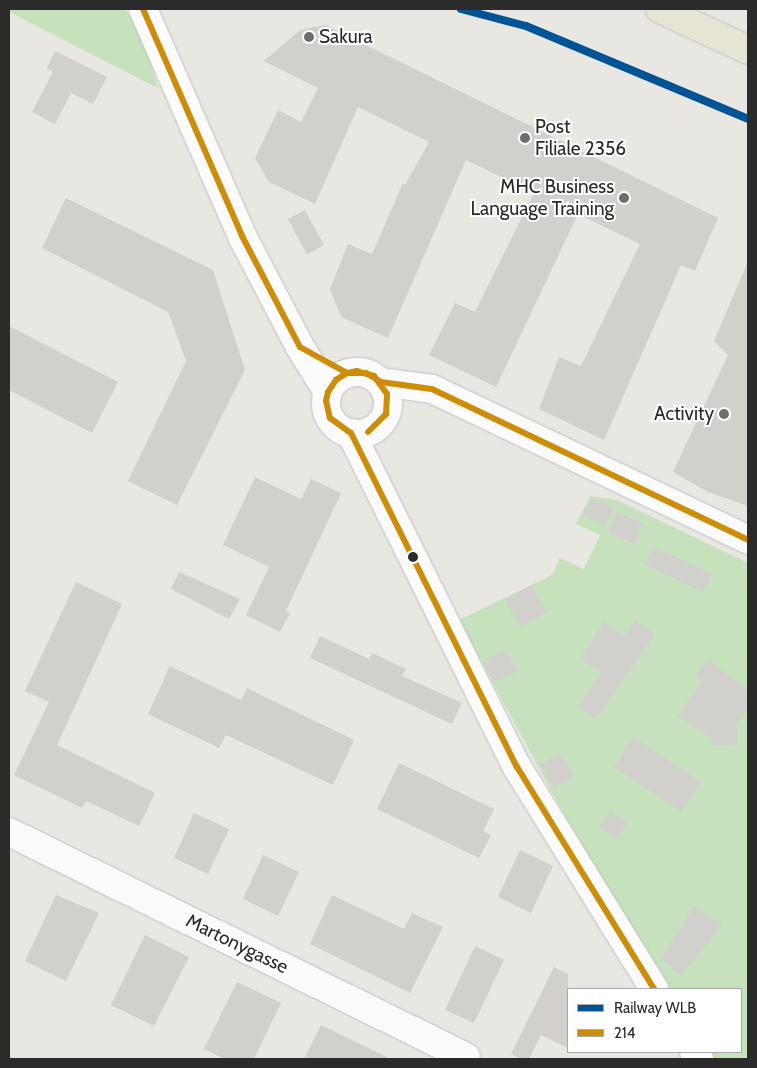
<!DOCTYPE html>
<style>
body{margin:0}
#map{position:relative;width:757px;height:1068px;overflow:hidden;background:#e8e7e2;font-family:Cabin,sans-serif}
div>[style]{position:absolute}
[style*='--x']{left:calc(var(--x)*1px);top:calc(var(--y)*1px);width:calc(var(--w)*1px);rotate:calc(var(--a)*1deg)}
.green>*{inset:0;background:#c5e2bd}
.building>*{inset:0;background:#d1d0cd}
.roads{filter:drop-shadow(0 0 1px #c2c2c1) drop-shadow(0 0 1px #c2c2c1)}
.minor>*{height:28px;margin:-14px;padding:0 14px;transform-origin:14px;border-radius:14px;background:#fcfbfb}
.minor>.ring{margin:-14px;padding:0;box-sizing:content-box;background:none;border:28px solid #fcfbfb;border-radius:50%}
.major>*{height:28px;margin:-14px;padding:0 14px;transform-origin:14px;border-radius:14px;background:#e5e4d5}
.bus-1>*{height:6px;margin:-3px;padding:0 3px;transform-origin:3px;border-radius:3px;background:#ce8d09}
.rail-1>*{height:8px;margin:-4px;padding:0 4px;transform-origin:4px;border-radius:4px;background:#005395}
.dots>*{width:14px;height:14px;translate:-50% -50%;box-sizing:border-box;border:2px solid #fff;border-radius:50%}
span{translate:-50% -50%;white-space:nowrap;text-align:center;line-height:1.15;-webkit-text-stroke:4px #fff;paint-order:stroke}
.poi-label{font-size:19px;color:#2b2b2b}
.left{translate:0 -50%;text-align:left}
.right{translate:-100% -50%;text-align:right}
.street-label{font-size:19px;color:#2b2b2b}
.frame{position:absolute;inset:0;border:10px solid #2b2b2b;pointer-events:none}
.legend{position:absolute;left:567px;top:988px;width:175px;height:65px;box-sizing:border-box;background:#fff;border:1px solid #aaa;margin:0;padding:6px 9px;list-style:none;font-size:15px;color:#2b2b2b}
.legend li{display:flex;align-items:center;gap:10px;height:25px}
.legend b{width:25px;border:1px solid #aaa}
</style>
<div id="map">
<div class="green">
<i style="clip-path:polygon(9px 9px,125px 9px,141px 31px,158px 88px,9px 12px)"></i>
<i style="clip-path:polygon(590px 496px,617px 500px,748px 563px,748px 1059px,713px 1059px,708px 1052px,741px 1052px,741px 989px,668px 989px,560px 807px,459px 620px,552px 575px,560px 558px,584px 569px,600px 535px,576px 524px)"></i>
</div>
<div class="building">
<i style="clip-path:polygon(325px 25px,718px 218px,695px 271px,681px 265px,604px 440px,539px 409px,559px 357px,581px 366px,640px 244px,578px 214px,496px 387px,429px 355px,455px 303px,475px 312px,534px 193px,466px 160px,388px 338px,341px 317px,330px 289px,348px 244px,372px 254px,403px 183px,405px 185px,429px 142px,358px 107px,315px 204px,269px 182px,255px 158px,278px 110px,301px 122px,318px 88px,264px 61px,300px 30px)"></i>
<i style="clip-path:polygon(55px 51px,107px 77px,93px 104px,71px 93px,55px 124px,32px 112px,53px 72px,47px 68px)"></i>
<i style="clip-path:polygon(66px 198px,213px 270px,245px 370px,177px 505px,128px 481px,186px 361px,168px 312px,42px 248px)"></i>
<i style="clip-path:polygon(305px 210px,324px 245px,307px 255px,288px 219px)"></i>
<i style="clip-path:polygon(748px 261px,748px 506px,708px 492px,673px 472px,728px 355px,714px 341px)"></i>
<i style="clip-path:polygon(9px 326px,118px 382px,92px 433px,9px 390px)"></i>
<i style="clip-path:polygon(255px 477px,301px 499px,311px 479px,341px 493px,286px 611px,290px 613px,280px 632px,246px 615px,269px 567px,223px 545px)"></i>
<i style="clip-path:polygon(592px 498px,614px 508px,605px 526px,583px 515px)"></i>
<i style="clip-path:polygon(617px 512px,643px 524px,634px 544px,608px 532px)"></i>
<i style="clip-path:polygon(654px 547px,712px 574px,703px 592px,645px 564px)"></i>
<i style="clip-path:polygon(179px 572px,240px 599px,229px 619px,171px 589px)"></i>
<i style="clip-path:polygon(76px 582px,122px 604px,57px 745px,155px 793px,139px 826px,86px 801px,82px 808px,14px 775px,49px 702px,25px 691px)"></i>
<i style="clip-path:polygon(532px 585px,547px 612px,520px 627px,505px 600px)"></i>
<i style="clip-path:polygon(635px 620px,655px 634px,596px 719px,578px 706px,602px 672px,580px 659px,604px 622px,624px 636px)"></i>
<i style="clip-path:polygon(320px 636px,369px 659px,372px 653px,406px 669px,402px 676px,462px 703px,452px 724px,310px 658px)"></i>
<i style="clip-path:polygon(505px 650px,518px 671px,494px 682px,483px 662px)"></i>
<i style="clip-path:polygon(708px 659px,748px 690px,748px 708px,737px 724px,738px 745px,713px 746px,712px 738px,678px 716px,702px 680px,696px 675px)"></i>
<i style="clip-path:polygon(170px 666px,241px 700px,247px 688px,354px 740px,333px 785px,226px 735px,219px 748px,148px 714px)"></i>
<i style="clip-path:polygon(633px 737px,701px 782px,681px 811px,614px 767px)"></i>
<i style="clip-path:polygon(560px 753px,574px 776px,554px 788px,540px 765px)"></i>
<i style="clip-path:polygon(399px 763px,494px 809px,483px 831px,491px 835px,479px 858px,377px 809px)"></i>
<i style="clip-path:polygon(610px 811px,628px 824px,616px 839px,599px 827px)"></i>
<i style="clip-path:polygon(194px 813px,229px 829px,208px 874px,174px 858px)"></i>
<i style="clip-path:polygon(520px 850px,553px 866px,531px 913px,498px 897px)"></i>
<i style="clip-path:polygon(263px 855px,299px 872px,278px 916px,243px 899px)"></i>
<i style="clip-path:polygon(56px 895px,99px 913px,66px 981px,25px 961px)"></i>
<i style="clip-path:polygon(332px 895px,404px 929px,412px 913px,443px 927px,410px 993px,310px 944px)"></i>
<i style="clip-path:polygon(694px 906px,722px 925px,681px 976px,661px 958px)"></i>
<i style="clip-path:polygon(145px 935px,189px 957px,154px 1026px,111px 1005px)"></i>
<i style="clip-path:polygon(475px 946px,504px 960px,474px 1023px,445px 1010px)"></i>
<i style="clip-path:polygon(554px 967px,568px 974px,568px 1048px,541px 1035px,529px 1059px,522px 1059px,511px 1054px)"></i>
<i style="clip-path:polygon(237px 982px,281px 1003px,254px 1059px,225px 1059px,204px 1049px)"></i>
<i style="clip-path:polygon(321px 1025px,391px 1059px,304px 1059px)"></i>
</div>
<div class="roads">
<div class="minor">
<i style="--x:143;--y:9;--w:248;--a:66.4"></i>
<i style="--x:242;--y:236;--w:125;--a:62.4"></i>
<i style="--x:300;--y:347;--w:53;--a:58.1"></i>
<i class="ring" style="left:326px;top:372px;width:34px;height:34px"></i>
<i style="--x:381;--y:382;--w:51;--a:7.8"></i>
<i style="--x:432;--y:389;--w:350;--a:25.5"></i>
<i style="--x:351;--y:433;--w:373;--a:63.6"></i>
<i style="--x:517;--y:767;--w:261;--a:58.3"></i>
<i style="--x:9;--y:832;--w:509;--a:26.21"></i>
<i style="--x:694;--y:1052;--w:9;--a:54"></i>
</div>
<div class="major">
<i style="--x:660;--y:9;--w:97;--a:25"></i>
</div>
</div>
<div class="bus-1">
<i style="--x:143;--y:9;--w:248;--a:66.4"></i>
<i style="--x:242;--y:236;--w:125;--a:62.4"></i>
<i style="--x:300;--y:347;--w:54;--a:29"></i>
<i style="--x:347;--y:373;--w:19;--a:0"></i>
<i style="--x:366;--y:373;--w:17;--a:31"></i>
<i style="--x:381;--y:382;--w:51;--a:7.8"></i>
<i style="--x:432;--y:389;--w:350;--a:25.5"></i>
<i style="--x:368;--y:432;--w:25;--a:-45"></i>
<i style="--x:386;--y:414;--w:20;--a:-87"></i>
<i style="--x:387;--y:394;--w:22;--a:-126"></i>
<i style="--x:374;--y:376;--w:18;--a:-164"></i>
<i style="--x:357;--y:371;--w:10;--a:169"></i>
<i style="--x:347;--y:373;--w:13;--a:148"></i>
<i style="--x:336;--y:380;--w:14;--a:124"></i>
<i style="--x:328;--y:392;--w:9;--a:103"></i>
<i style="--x:326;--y:401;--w:17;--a:77"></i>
<i style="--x:330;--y:418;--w:26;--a:36"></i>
<i style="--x:351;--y:433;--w:373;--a:63.6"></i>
<i style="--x:517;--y:767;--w:261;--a:58.3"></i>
</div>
<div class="rail-1">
<i style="--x:461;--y:9;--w:67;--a:14.7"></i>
<i style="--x:526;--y:26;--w:241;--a:22.7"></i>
</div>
<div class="dots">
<i style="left:309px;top:37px;background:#6d6d6b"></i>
<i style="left:525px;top:138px;background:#6d6d6b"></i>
<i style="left:624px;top:198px;background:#6d6d6b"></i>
<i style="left:724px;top:414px;background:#6d6d6b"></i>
<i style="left:413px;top:557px;background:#2b2b2b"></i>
</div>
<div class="poi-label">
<span class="left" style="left:319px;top:37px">Sakura</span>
<span class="left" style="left:535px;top:138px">Post<br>Filiale 2356</span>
<span class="right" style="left:614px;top:198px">MHC Business<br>Language Training</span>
<span class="right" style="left:714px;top:414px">Activity</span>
</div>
<div class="street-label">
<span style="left:237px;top:944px;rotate:26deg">Martonygasse</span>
</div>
<div class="frame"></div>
<ul class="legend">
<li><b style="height:6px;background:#005395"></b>Railway WLB</li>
<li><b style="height:6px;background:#ce8d09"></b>214</li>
</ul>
</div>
